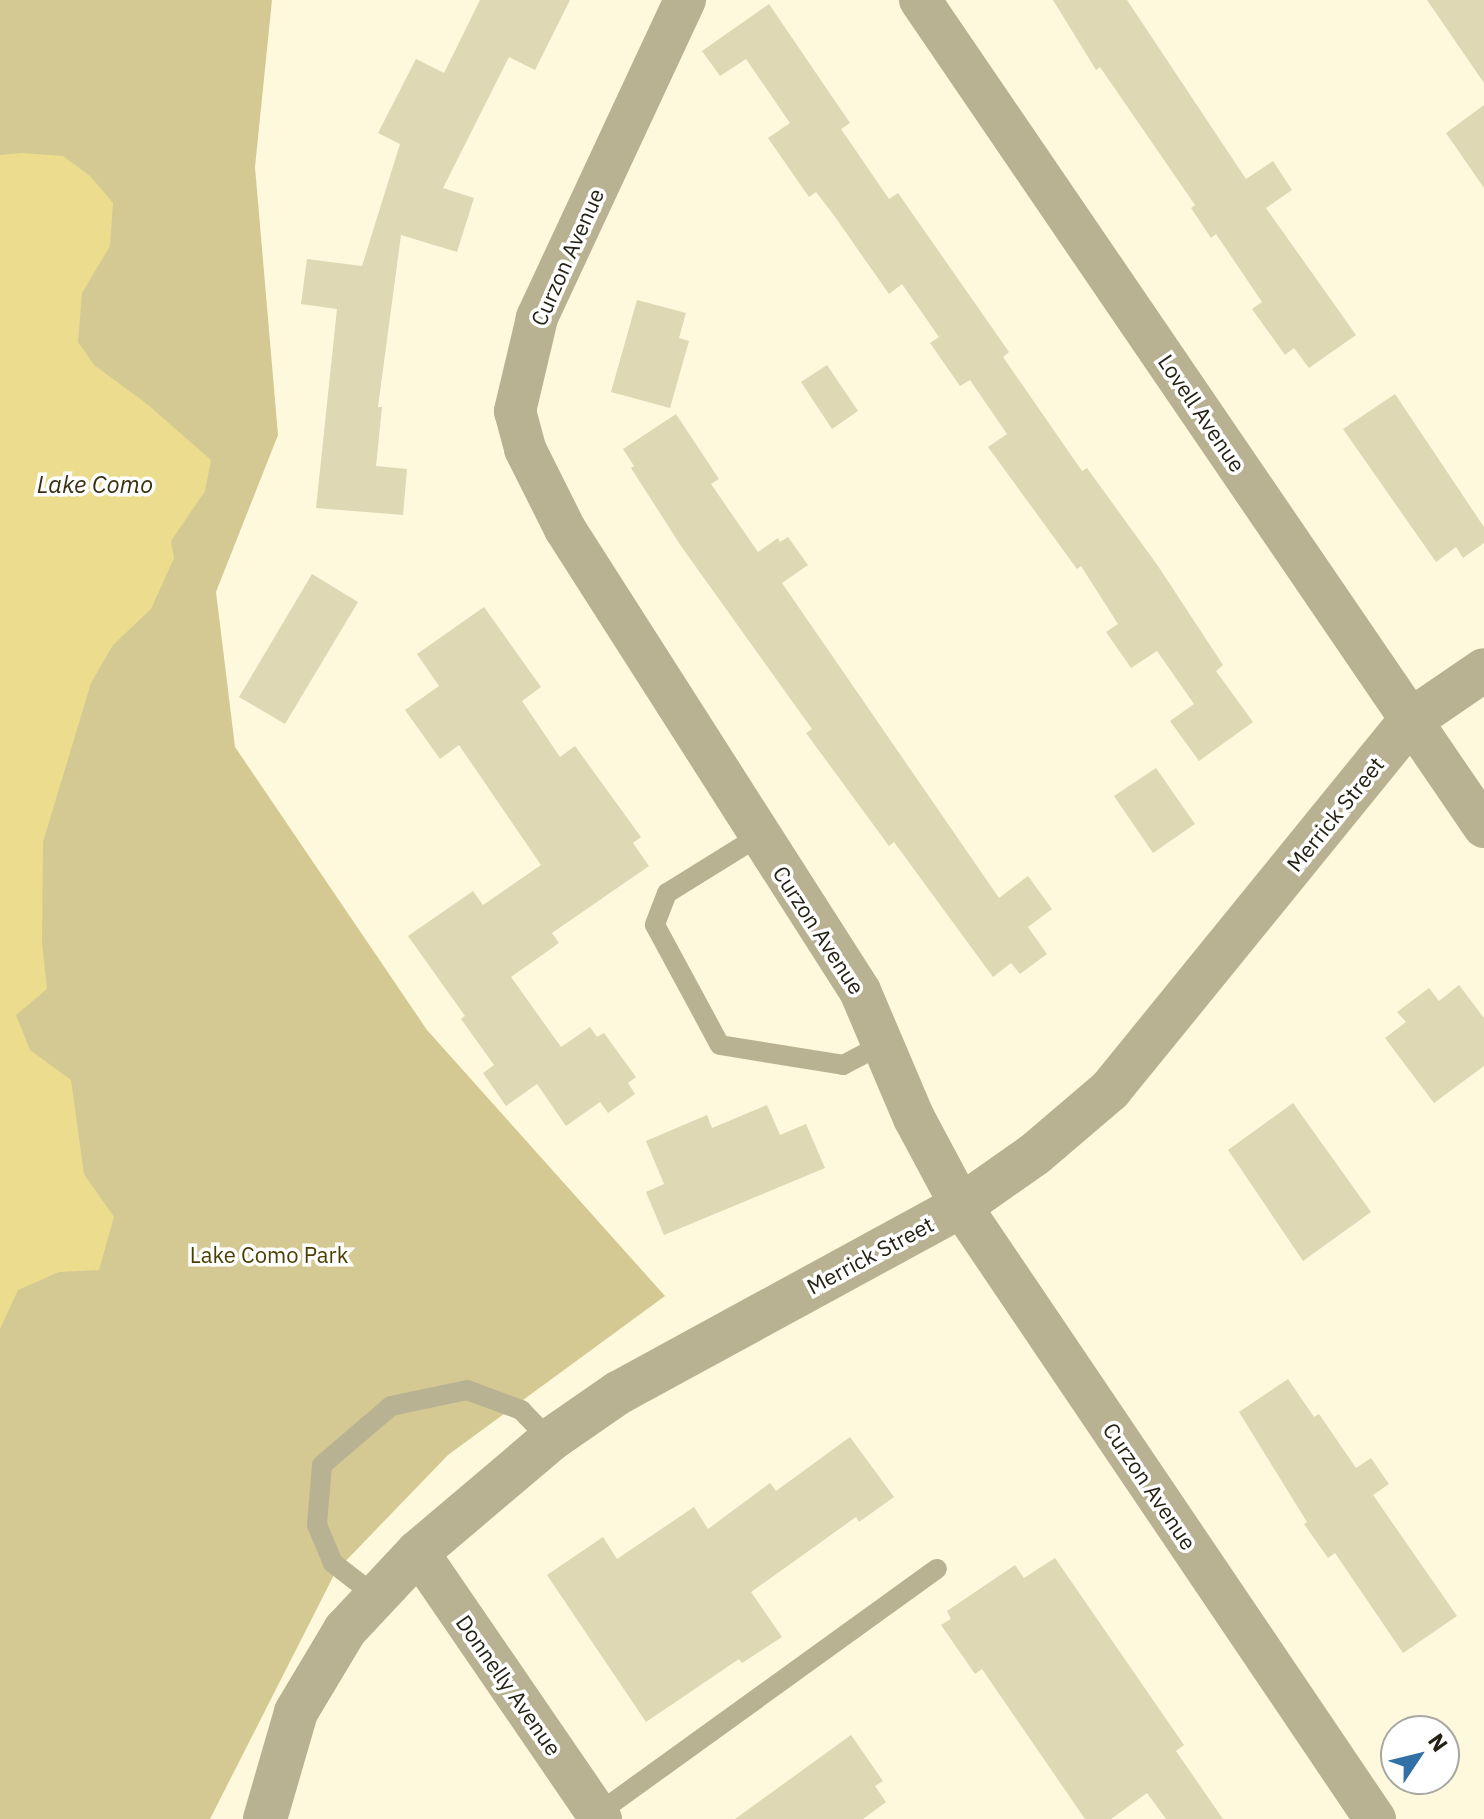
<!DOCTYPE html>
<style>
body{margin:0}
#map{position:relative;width:1484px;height:1819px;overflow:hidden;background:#fef8dc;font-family:"IBM Plex Sans",sans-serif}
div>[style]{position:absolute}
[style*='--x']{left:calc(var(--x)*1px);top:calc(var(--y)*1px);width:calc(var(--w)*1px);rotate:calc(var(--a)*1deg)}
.green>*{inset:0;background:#d5c993}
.water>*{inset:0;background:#ecdc8d}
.building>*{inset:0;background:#dfd8b5}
.service>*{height:20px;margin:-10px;padding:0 10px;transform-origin:10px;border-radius:10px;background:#b9b292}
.minor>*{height:42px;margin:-21px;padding:0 21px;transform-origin:21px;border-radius:21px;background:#b9b292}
.tertiary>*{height:44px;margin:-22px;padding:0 22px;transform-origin:22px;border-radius:22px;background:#b9b292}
span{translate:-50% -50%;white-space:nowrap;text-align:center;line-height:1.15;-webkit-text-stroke:7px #fff;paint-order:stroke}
.street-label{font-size:22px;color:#252215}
.park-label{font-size:22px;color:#4b3f00}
.water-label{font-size:24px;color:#39310f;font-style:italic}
.north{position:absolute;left:1380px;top:1715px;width:80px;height:80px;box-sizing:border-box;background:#fff;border:2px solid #a8a7a1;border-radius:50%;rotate:55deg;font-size:22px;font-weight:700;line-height:32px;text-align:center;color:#252215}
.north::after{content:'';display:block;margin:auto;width:28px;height:36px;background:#3171a8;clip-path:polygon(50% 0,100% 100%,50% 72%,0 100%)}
</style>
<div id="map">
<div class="green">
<i style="clip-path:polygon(0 0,272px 0,255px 167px,278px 435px,216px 592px,235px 747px,427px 1030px,665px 1296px,448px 1455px,336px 1571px,210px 1819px,0 1819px)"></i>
</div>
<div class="water">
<i style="clip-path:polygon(22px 153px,63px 156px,90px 176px,113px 203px,110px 246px,82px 293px,78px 342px,94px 365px,147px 404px,211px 460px,205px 491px,171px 541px,174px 558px,151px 609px,113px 645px,91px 683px,43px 842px,42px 943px,47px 989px,16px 1015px,30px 1050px,71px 1080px,84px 1174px,114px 1217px,99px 1270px,59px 1272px,18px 1290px,0 1329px,0 155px)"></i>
</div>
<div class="building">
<i style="clip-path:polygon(480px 0,570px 0,535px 70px,509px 57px,443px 188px,474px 198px,457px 252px,401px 235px,378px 407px,382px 407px,376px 466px,407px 469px,403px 515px,316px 508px,337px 309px,301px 304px,307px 259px,362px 266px,400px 144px,378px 133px,416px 59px,444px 73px)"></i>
<i style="clip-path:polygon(1053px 0,1127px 0,1246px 179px,1273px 161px,1292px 190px,1266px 208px,1356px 335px,1309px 368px,1294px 348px,1285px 355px,1252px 309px,1262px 302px,1216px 234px,1211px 238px,1191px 208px,1195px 205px,1100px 67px,1096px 70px)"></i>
<i style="clip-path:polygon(1427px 0,1484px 0,1484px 83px)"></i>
<i style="clip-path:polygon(769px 4px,850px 123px,841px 129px,889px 199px,898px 193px,1009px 352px,1003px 357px,1082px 471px,1087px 468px,1158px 566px,1223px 665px,1216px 671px,1253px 722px,1199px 761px,1170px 721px,1194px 704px,1157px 651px,1131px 668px,1106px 632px,1118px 624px,1081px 566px,1077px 569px,988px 447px,1007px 434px,970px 380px,960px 386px,930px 343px,939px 337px,902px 284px,889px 294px,833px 214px,816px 192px,809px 197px,768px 138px,790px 123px,746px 59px,720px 76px,702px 51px)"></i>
<i style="clip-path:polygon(1484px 105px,1484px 188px,1446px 133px)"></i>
<i style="clip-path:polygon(637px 300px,686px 313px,679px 338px,689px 341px,670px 408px,611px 392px)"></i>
<i style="clip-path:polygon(827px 365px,858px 411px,832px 429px,801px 382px)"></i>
<i style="clip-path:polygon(1395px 394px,1484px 527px,1484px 543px,1463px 558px,1456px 547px,1436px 562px,1343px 429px)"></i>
<i style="clip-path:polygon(676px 414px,719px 479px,711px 484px,758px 552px,778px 538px,780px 542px,788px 537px,808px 565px,782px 583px,999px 898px,1028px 876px,1052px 909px,1028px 927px,1047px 954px,1020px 974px,1011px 963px,993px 977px,894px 842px,889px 846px,806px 733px,812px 729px,681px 546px,631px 468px,634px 466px,623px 449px)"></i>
<i style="clip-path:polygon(312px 574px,358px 602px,285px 724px,239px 697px)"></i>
<i style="clip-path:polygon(484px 607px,541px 687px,522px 701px,560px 757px,575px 746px,641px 837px,633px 843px,649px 866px,552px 933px,559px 943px,511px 977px,561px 1047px,590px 1027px,597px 1037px,604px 1033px,636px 1077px,628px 1083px,635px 1094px,608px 1113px,600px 1102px,566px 1126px,537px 1084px,506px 1106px,483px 1073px,494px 1065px,461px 1019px,465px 1016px,408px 936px,473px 891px,483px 905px,541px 865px,459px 745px,440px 759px,405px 710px,439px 686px,417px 654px)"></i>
<i style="clip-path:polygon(1156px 768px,1195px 824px,1153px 853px,1114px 796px)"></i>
<i style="clip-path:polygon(1459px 985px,1484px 1018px,1484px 1066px,1434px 1103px,1385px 1038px,1406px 1022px,1397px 1012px,1429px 988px,1439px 1001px)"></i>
<i style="clip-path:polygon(1293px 1103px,1371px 1212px,1303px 1261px,1228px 1150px)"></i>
<i style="clip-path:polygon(767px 1105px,780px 1135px,806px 1124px,825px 1168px,664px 1235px,646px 1192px,664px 1184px,646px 1141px,707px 1115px,712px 1128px)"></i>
<i style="clip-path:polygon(1288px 1379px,1314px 1417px,1319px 1414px,1356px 1468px,1371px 1458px,1389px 1484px,1373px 1495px,1457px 1616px,1403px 1653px,1335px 1553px,1328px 1558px,1304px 1524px,1307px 1522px,1239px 1412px)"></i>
<i style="clip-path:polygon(850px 1437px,894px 1497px,859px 1522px,856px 1517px,751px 1592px,782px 1637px,742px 1663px,739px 1659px,646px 1722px,547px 1575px,603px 1537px,617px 1559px,694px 1507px,708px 1529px,770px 1483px,776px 1491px)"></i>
<i style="clip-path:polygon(1055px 1558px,1184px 1745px,1176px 1751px,1223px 1819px,1166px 1819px,1147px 1793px,1111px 1819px,1085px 1819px,982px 1669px,975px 1674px,941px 1625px,951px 1619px,947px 1611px,1015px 1565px,1024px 1578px)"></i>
<i style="clip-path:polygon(851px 1735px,883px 1781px,875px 1786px,886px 1802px,863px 1819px,735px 1819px)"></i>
</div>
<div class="service">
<i style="--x:759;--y:836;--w:108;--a:148.2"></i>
<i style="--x:667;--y:893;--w:34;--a:111"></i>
<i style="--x:655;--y:925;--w:136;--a:61.6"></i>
<i style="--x:720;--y:1045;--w:125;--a:9.2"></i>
<i style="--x:843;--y:1065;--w:45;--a:-27.7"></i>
<i style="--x:377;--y:1597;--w:56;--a:-142.3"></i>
<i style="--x:333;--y:1563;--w:41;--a:-112.8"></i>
<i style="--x:317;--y:1525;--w:60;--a:-85.2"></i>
<i style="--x:322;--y:1465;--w:91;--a:-40.5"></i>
<i style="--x:391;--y:1406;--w:78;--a:-11.9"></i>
<i style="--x:467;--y:1390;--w:58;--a:20.3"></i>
<i style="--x:521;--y:1410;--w:42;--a:46"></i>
<i style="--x:597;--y:1814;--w:419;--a:-35.8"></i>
</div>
<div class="minor">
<i style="--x:685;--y:0;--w:351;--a:115"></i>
<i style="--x:537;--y:318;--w:96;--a:103.3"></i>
<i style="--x:515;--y:411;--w:39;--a:75"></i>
<i style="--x:525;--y:449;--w:89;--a:63.4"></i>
<i style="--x:565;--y:529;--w:548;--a:57.44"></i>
<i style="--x:860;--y:991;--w:138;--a:67"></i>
<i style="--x:914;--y:1118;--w:100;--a:61.9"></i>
<i style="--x:961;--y:1206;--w:740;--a:55.97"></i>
<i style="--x:920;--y:0;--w:1001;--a:55.71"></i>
<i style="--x:418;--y:1552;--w:324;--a:55.6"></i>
</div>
<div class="tertiary">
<i style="--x:265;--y:1819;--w:111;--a:-73.8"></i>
<i style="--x:296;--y:1712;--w:96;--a:-59.1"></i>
<i style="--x:345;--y:1630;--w:107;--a:-46.9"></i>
<i style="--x:418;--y:1552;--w:173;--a:-40.3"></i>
<i style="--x:550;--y:1440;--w:83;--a:-34.7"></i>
<i style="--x:618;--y:1393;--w:391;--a:-28.6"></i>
<i style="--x:961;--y:1206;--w:90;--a:-35.1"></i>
<i style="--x:1035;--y:1154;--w:99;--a:-40.5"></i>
<i style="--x:1110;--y:1090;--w:477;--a:-50.9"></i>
<i style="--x:1411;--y:720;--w:88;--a:-34.4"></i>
</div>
<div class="street-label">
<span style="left:567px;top:257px;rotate:-66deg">Curzon Avenue</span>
<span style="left:1202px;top:413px;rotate:56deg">Lovell Avenue</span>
<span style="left:1335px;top:814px;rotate:-51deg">Merrick Street</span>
<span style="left:819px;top:930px;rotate:57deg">Curzon Avenue</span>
<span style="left:870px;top:1255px;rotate:-28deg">Merrick Street</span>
<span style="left:1150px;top:1486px;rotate:56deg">Curzon Avenue</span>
<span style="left:509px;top:1685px;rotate:55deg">Donnelly Avenue</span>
</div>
<div class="park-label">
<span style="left:269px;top:1255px">Lake Como Park</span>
</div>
<div class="water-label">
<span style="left:95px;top:485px">Lake Como</span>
</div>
<div class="north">N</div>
</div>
